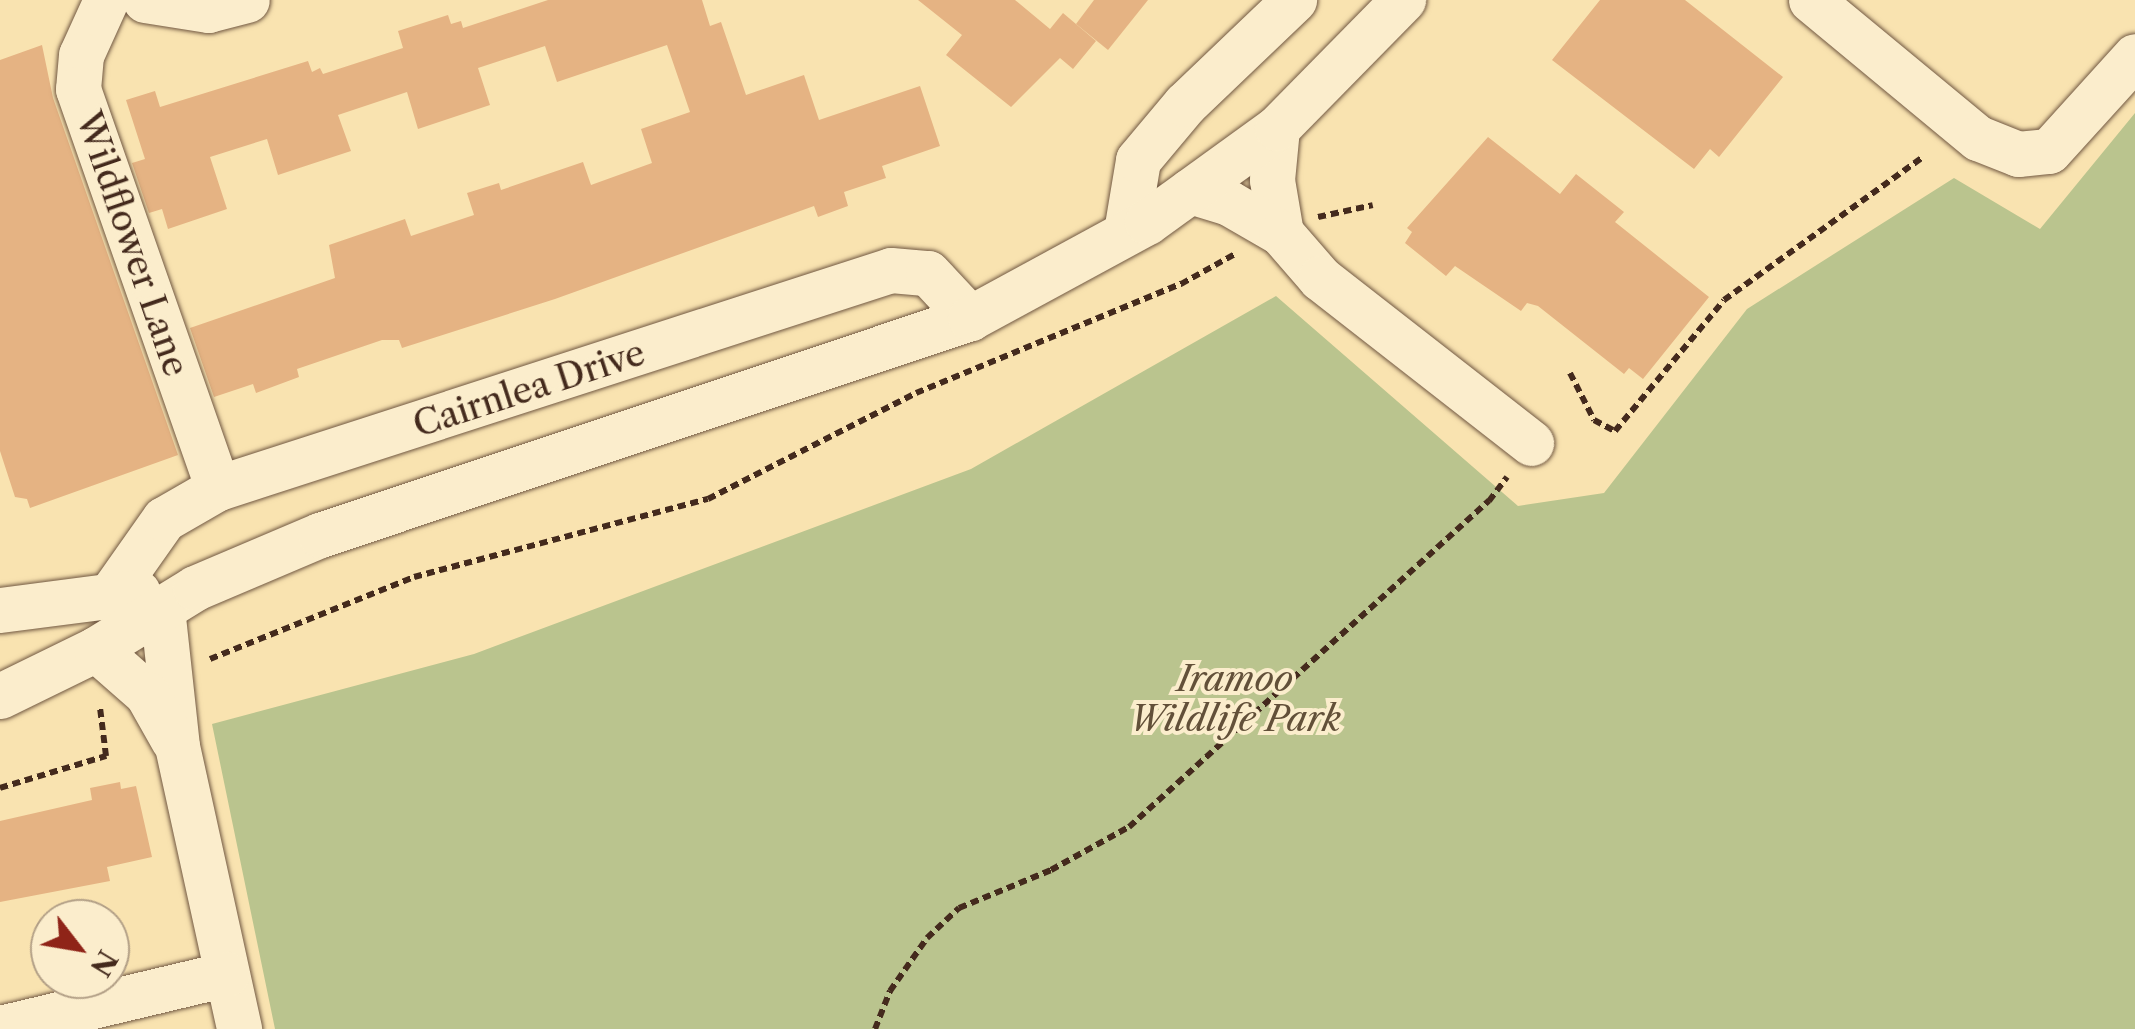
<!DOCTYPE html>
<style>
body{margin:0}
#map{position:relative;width:2135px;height:1029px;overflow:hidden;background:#f9e3b0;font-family:"Libre Caslon Text",serif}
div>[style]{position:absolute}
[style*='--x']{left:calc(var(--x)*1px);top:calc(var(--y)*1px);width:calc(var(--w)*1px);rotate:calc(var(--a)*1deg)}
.green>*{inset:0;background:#bac48e}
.building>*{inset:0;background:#e5b383}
.path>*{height:6px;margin-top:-3px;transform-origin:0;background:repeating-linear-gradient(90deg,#442a1d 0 8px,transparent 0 13px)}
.roads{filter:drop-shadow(0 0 2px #715842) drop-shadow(0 0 2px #715842)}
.minor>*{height:45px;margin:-22.5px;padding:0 22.5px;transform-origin:22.5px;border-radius:22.5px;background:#fbedcc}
span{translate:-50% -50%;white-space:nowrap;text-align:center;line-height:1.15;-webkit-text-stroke:8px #fbedcc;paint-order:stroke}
.street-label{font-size:35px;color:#442a1d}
.park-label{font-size:35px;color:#625039;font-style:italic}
.north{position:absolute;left:30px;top:899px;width:100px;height:100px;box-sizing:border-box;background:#fbedcc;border:2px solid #b29f86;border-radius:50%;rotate:121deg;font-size:28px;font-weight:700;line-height:40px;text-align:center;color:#442a1d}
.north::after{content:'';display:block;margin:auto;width:35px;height:45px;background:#8f2418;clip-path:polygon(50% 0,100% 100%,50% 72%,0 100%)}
</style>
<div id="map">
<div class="green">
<i style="clip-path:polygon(2135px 113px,2135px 1029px,275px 1029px,212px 724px,474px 654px,971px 469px,1276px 296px,1518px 506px,1604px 493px,1747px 309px,1954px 178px,2040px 229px)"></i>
</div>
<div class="building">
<i style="clip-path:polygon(548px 0,702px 0,710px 26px,721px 22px,746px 95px,804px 75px,819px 120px,920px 86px,940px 146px,882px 166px,886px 178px,844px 192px,848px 206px,818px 217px,814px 206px,555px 299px,402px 348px,399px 340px,382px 340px,297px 369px,299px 377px,256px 393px,253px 384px,214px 397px,190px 328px,335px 278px,329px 245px,405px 219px,411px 236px,474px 215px,467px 193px,499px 183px,501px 190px,583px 162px,591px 185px,652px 163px,641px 129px,690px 112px,667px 45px,557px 82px,545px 46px,478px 68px,490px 105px,418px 129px,407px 92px,338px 115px,351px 151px,278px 175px,267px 139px,210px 157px,227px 209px,168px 229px,162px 209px,149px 213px,132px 163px,145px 159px,126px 100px,155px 91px,160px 107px,308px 61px,312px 72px,320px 68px,323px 74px,403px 48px,398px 31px,448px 15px,451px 24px,461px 21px,463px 28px)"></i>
<i style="clip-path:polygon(918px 0,1015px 0,1050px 29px,1063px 13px,1096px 41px,1073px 69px,1060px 58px,1011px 107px,946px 55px,962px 35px)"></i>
<i style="clip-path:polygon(1094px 0,1148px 0,1108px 50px,1076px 24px)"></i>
<i style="clip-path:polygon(1600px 0,1685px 0,1783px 77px,1719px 157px,1710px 149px,1694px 169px,1552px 60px)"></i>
<i style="clip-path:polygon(42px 45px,53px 98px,178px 455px,30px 508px,27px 499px,15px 497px,0 451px,0 60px)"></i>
<i style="clip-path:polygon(1488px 137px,1560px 194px,1576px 174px,1624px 212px,1615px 222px,1709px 297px,1643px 379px,1629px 368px,1624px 374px,1538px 306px,1527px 303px,1521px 311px,1455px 266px,1446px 276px,1405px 243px,1412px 232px,1407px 228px)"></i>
<i style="clip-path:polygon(120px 782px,121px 789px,136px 786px,152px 857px,107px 867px,110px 881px,0 902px,0 821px,92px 800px,90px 788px)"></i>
</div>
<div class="path">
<i style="--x:1318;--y:217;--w:56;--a:-12.3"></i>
<i style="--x:1570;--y:373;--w:53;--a:62.9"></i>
<i style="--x:1594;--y:420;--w:24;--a:28"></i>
<i style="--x:1615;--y:431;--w:170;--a:-50.2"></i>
<i style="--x:1724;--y:300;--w:245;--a:-35.7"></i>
<i style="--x:210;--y:659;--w:220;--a:-21.9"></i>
<i style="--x:414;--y:577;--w:304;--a:-14.9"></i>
<i style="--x:708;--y:499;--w:233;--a:-27"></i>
<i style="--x:916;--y:393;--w:287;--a:-22.4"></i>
<i style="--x:1181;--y:284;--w:64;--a:-29"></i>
<i style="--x:0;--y:788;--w:111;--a:-16.8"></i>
<i style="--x:106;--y:756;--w:48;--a:-97.1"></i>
<i style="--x:875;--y:1029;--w:41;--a:-68.5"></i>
<i style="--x:890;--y:991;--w:65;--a:-55.1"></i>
<i style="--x:927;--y:938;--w:44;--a:-43.2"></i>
<i style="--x:959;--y:908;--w:100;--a:-22.4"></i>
<i style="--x:1051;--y:870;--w:89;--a:-28.9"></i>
<i style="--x:1129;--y:827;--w:486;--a:-42.2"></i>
<i style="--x:1489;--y:501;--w:30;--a:-53"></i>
</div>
<div class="roads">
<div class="minor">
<i style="--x:106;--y:0;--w:60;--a:114.4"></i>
<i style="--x:81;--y:55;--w:34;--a:95"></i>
<i style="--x:78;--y:89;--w:423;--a:70.7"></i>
<i style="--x:145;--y:0;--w:64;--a:9"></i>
<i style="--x:208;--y:10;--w:40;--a:-14.4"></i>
<i style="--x:1811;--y:0;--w:217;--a:39.6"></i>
<i style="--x:1978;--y:138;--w:43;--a:21.8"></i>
<i style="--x:2018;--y:154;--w:31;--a:-6"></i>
<i style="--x:2049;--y:151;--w:128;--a:-47.8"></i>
<i style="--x:1277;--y:128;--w:52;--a:95.5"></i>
<i style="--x:1272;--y:180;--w:54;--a:80.4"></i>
<i style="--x:1190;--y:191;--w:41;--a:17.1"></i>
<i style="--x:1229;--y:203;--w:60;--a:30"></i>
<i style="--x:1281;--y:233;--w:60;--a:49.1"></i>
<i style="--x:1320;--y:278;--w:268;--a:38"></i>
<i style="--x:1126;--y:232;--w:73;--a:-80.5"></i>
<i style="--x:1138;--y:160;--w:73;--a:-50"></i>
<i style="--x:1185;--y:104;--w:151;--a:-43.7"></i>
<i style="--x:111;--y:594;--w:92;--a:-54.8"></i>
<i style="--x:164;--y:519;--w:62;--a:-29.9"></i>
<i style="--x:218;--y:488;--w:707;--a:-17.95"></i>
<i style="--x:891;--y:270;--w:37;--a:5"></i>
<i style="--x:928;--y:273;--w:62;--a:47"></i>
<i style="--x:162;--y:608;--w:139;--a:83.8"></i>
<i style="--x:177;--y:746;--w:290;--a:77.6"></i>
<i style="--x:0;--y:610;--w:139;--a:-7.4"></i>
<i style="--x:96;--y:649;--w:68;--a:41.4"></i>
<i style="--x:147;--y:694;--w:53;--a:60.5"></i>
<i style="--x:0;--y:696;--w:107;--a:-26.1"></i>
<i style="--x:96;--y:649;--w:116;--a:-31.6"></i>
<i style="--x:195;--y:588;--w:136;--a:-23"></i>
<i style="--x:320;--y:535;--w:685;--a:-18.46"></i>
<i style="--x:970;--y:318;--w:201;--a:-28.5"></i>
<i style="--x:1147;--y:222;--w:160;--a:-35.9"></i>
<i style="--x:1277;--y:128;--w:180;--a:-45.5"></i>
<i style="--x:0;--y:1028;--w:233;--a:-13.4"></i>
</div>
</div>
<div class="street-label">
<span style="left:132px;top:244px;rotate:71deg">Wildflower Lane</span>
<span style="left:529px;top:389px;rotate:-18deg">Cairnlea Drive</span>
</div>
<div class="park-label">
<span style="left:1235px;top:699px">Iramoo<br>Wildlife Park</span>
</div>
<div class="north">N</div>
</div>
